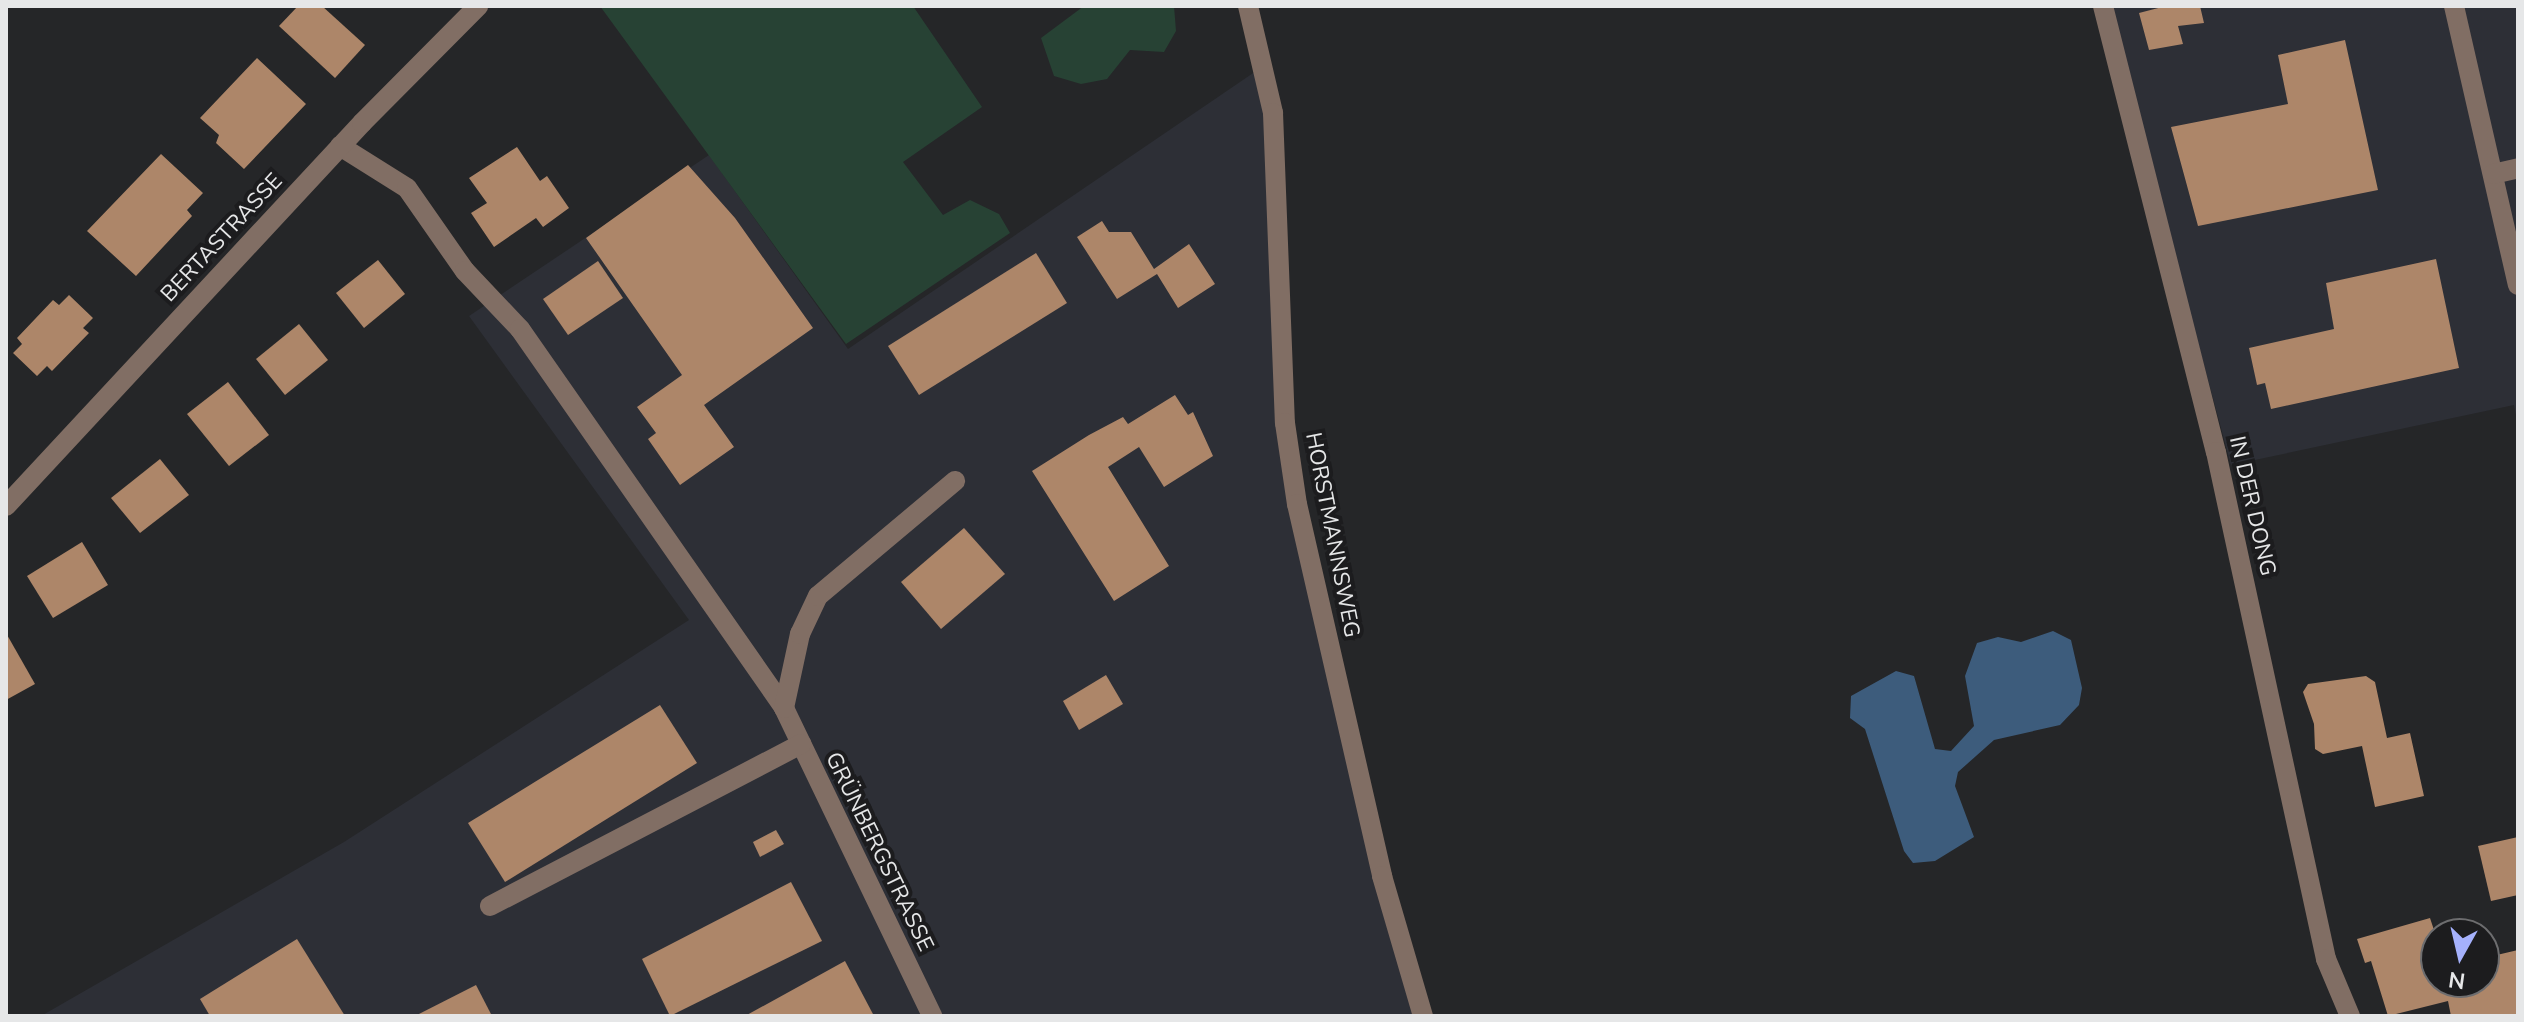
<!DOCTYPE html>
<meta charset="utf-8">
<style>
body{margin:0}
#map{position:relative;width:2524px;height:1022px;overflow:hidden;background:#252628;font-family:"Nunito Sans",sans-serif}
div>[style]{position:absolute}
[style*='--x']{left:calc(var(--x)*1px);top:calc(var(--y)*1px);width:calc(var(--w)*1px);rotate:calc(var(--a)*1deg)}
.built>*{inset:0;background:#2d2f36}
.green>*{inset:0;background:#274234}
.water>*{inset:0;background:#3d5c7c}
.building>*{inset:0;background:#ad8669}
.minor>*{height:20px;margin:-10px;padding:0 10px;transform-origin:10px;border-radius:10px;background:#816e64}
span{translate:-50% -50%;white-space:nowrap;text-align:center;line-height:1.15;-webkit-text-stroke:8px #1c1c1e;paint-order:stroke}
.street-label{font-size:22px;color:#e6e7e8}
.frame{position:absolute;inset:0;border:8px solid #e6e7e8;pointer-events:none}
.north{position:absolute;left:2420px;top:918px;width:80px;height:80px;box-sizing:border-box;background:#1c1c1e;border:2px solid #6d6d6f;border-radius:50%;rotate:188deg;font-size:22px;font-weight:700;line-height:32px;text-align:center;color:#e6e7e8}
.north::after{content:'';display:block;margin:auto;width:28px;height:36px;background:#a5b1fc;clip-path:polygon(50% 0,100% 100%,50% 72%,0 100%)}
</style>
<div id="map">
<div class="built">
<i style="clip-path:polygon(2107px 6px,2518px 6px,2518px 425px,2514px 405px,2231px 465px)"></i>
<i style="clip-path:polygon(1262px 67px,1297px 504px,1423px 1016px,41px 1016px,344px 842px,689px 620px,469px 316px,709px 155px,848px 349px)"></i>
</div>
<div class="green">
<i style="clip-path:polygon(600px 6px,913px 6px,982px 107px,903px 162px,943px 215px,970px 200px,999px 214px,1010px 233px,846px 344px)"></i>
<i style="clip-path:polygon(1084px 6px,1174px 6px,1176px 31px,1164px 52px,1130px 50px,1107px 79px,1081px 84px,1054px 76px,1041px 38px)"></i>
</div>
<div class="water">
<i style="clip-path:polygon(2053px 631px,2071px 640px,2082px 688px,2079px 705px,2060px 725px,1994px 740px,1958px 772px,1955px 786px,1974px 837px,1935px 861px,1913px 863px,1904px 851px,1865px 729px,1850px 718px,1851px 696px,1896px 671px,1914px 676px,1935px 749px,1951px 751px,1974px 726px,1965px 676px,1977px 643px,1998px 637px,2021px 642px)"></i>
</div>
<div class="building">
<i style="clip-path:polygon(298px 6px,322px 6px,365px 45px,335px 78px,279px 26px)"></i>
<i style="clip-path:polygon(2166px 6px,2200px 6px,2204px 23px,2178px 26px,2183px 44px,2149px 50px,2139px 13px)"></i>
<i style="clip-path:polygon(2345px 40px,2378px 190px,2198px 226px,2171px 127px,2288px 104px,2278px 55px)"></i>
<i style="clip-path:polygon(257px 58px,306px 104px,244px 169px,216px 143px,219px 135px,200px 118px)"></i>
<i style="clip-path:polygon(517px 147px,540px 181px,547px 176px,569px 208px,543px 227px,536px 218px,494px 247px,471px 213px,487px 203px,469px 178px)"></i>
<i style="clip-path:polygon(161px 154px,203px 193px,187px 210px,192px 216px,136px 276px,87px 231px)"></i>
<i style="clip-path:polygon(688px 165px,735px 218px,813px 328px,704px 405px,734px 447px,680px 485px,648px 439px,656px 433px,637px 407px,682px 375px,586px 238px)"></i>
<i style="clip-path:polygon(1102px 221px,1109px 232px,1131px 232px,1154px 269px,1189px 244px,1215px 284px,1178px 308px,1157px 274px,1117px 299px,1077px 237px)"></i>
<i style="clip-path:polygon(1036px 253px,1067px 303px,919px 395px,888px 346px)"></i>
<i style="clip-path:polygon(2436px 259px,2459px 368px,2271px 409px,2265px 383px,2257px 385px,2249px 348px,2334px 329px,2326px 283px)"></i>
<i style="clip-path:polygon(378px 260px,405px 294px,364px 328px,336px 293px)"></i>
<i style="clip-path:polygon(598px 261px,623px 298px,568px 335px,543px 299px)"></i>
<i style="clip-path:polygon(69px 295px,93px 318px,83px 328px,89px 333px,52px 371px,47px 366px,37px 376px,13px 353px,22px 344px,17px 338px,53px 300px,59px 305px)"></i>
<i style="clip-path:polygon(299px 324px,328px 360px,285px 395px,256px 359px)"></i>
<i style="clip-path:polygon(228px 382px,269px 435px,229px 466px,187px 414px)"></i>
<i style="clip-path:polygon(1175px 395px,1188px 415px,1193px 412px,1213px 456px,1164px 487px,1139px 447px,1108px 467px,1169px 566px,1114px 601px,1032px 471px,1089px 435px,1123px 417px,1128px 424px)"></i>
<i style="clip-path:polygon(160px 459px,189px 495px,140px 533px,111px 498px)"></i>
<i style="clip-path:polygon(964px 528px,1005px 574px,941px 629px,901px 582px)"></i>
<i style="clip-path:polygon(82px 542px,108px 585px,53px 618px,27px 576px)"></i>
<i style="clip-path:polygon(6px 633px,35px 684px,6px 700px)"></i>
<i style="clip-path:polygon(1106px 675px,1123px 704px,1079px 730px,1063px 701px)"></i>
<i style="clip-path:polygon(2366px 676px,2375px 682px,2387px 738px,2410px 733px,2424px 796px,2375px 807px,2362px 746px,2323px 754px,2315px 749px,2314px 724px,2303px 692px,2308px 684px)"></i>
<i style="clip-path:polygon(660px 705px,697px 763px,505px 882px,468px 823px)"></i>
<i style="clip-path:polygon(776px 830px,784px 844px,760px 857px,753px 842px)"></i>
<i style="clip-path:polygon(2518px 837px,2518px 895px,2491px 901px,2478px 846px)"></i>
<i style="clip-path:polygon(791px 882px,822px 941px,670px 1016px,642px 959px)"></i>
<i style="clip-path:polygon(2430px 918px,2436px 936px,2436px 982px,2442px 982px,2445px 993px,2444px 982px,2484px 982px,2484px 958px,2518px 950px,2518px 1016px,2451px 1016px,2448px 1001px,2388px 1016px,2371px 961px,2365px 963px,2357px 939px)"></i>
<i style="clip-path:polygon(297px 939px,345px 1016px,210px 1016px,200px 999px)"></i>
<i style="clip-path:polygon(845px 961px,874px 1016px,745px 1016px)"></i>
<i style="clip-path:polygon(476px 985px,492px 1016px,415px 1016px)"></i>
</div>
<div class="minor">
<i style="--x:1248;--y:6;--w:110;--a:76.8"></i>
<i style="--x:1273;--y:113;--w:310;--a:87.8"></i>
<i style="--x:1285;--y:423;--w:82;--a:81.6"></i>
<i style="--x:1297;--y:504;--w:382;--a:77.1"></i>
<i style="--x:1382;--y:876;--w:146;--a:73.7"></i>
<i style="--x:2103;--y:6;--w:460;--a:75.8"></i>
<i style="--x:2216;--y:452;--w:519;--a:77.76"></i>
<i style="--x:2326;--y:959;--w:62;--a:67.2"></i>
<i style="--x:2454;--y:6;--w:286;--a:77.1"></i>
<i style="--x:340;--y:146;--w:79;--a:32.1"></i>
<i style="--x:407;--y:188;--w:101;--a:55.1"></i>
<i style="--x:465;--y:271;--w:80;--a:46.5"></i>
<i style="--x:520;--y:329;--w:462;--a:55.1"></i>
<i style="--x:784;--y:708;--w:342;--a:64.3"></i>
<i style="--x:2493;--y:174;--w:26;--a:-13"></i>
<i style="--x:6;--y:506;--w:523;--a:-47.09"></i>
<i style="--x:362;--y:123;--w:165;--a:-45.2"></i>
<i style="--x:784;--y:708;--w:76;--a:-77.8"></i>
<i style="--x:800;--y:634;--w:42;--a:-64.7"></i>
<i style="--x:818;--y:596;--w:179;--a:-40"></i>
<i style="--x:490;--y:906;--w:351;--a:-27.5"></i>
</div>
<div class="street-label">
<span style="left:222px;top:238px;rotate:-47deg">BERTASTRASSE</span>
<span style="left:2252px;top:506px;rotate:77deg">IN DER DONG</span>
<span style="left:1332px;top:535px;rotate:79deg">HORSTMANNSWEG</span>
<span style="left:879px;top:852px;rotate:64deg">GRÜNBERGSTRASSE</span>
</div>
<div class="frame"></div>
<div class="north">N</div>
</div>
